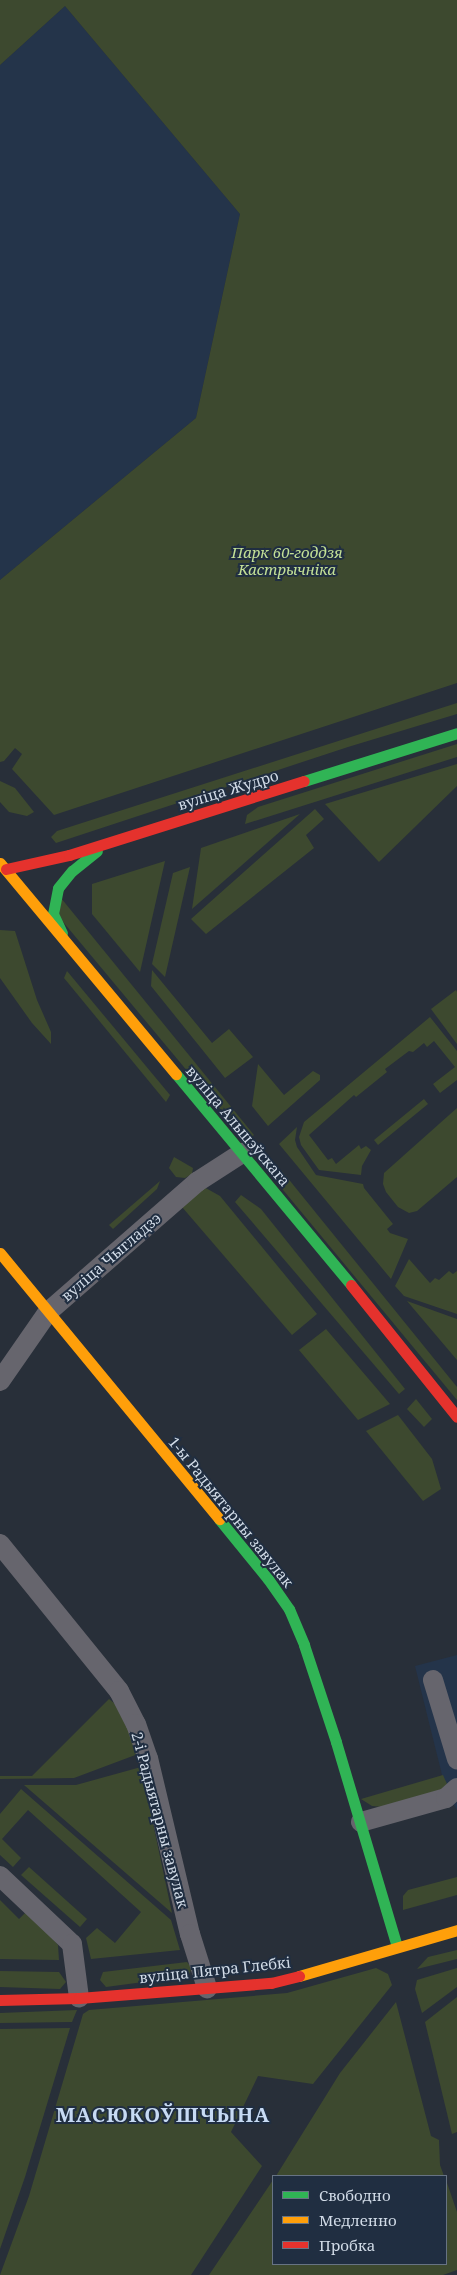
<!DOCTYPE html>
<meta charset="utf-8">
<style>
body{margin:0}
#map{position:relative;width:457px;height:2275px;overflow:hidden;background:#282f39;font-family:"Noto Serif",serif}
div>[style]{position:absolute}
[style*='--x']{left:calc(var(--x)*1px);top:calc(var(--y)*1px);width:calc(var(--w)*1px);rotate:calc(var(--a)*1deg)}
.built>*{inset:0;background:#24344a}
.green>*{inset:0;background:#3d492f}
.street>*{height:20px;margin:-10px;padding:0 10px;transform-origin:10px;border-radius:10px;background:#66656d}
.fast>*{height:11px;margin:-5.5px;padding:0 5.5px;transform-origin:5.5px;border-radius:5.5px;background:#30b455}
.slow>*{height:11px;margin:-5.5px;padding:0 5.5px;transform-origin:5.5px;border-radius:5.5px;background:#ff9f0a}
.jam>*{height:11px;margin:-5.5px;padding:0 5.5px;transform-origin:5.5px;border-radius:5.5px;background:#e5322d}
span{translate:-50% -50%;white-space:nowrap;text-align:center;line-height:1.15;-webkit-text-stroke:4px #202e41;paint-order:stroke}
.park-label{font-size:15px;color:#c3e096;font-style:italic}
.street-label{font-size:15px;color:#d1dbe7}
.district-label{font-size:20px;color:#c7daf3;font-weight:700;letter-spacing:1px}
.legend{position:absolute;left:272px;top:2175px;width:175px;height:90px;box-sizing:border-box;background:#202e41;border:1px solid #677383;margin:0;padding:6px 9px;list-style:none;font-size:15px;color:#d1dbe7}
.legend li{display:flex;align-items:center;gap:10px;height:25px}
.legend b{width:25px;border:1px solid #677383}
</style>
<div id="map">
<div class="built">
<i style="clip-path:polygon(65px 6px,240px 214px,196px 418px,0 580px,0 65px)"></i>
<i style="clip-path:polygon(457px 1655px,457px 1810px,446px 1791px,415px 1666px)"></i>
</div>
<div class="green">
<i style="clip-path:polygon(0 0,457px 0,457px 683px,54px 815px,12px 769px,22px 754px,15px 748px,4px 761px,0 762px,0 580px,196px 418px,240px 214px,65px 6px,0 65px)"></i>
<i style="clip-path:polygon(457px 703px,457px 714px,348px 747px,56px 843px,51px 837px,57px 831px)"></i>
<i style="clip-path:polygon(457px 744px,457px 757px,245px 824px,247px 815px,258px 807px)"></i>
<i style="clip-path:polygon(457px 764px,457px 786px,379px 862px,325px 804px)"></i>
<i style="clip-path:polygon(0 781px,15px 788px,34px 812px,27px 816px,9px 812px,0 802px)"></i>
<i style="clip-path:polygon(315px 809px,324px 819px,306px 835px,314px 848px,206px 934px,191px 919px)"></i>
<i style="clip-path:polygon(300px 814px,192px 909px,201px 848px)"></i>
<i style="clip-path:polygon(165px 861px,140px 972px,92px 914px,92px 884px)"></i>
<i style="clip-path:polygon(190px 867px,165px 977px,152px 964px,173px 873px)"></i>
<i style="clip-path:polygon(61px 898px,254px 1135px,250px 1138px,243px 1138px,59px 917px)"></i>
<i style="clip-path:polygon(0 930px,15px 931px,37px 1000px,51px 1032px,51px 1044px,32px 1023px,0 978px)"></i>
<i style="clip-path:polygon(152px 970px,212px 1043px,229px 1029px,253px 1057px,225px 1078px,151px 986px)"></i>
<i style="clip-path:polygon(67px 971px,170px 1095px,166px 1102px,64px 978px)"></i>
<i style="clip-path:polygon(456px 990px,457px 992px,457px 1044px,431px 1009px)"></i>
<i style="clip-path:polygon(430px 1017px,457px 1051px,457px 1080px,440px 1093px,433px 1084px,455px 1067px,434px 1041px,427px 1047px,424px 1043px,413px 1052px,409px 1051px,385px 1069px,387px 1072px,356px 1097px,354px 1095px,309px 1135px,328px 1160px,332px 1158px,336px 1164px,359px 1145px,361px 1149px,366px 1146px,371px 1150px,362px 1166px,361px 1175px,319px 1170px,301px 1145px,299px 1137px,304px 1122px)"></i>
<i style="clip-path:polygon(258px 1064px,284px 1095px,313px 1071px,320px 1075px,320px 1080px,268px 1126px,252px 1106px)"></i>
<i style="clip-path:polygon(424px 1099px,428px 1104px,378px 1145px,374px 1140px)"></i>
<i style="clip-path:polygon(457px 1108px,457px 1177px,417px 1211px,409px 1213px,398px 1207px,386px 1192px,383px 1184px,384px 1173px)"></i>
<i style="clip-path:polygon(297px 1127px,295px 1140px,297px 1147px,316px 1175px,363px 1184px,364px 1188px,393px 1224px,387px 1229px,390px 1233px,408px 1239px,391px 1279px,279px 1144px)"></i>
<i style="clip-path:polygon(174px 1157px,193px 1168px,192px 1174px,185px 1178px,176px 1177px,169px 1168px)"></i>
<i style="clip-path:polygon(282px 1171px,457px 1387px,457px 1400px,274px 1179px)"></i>
<i style="clip-path:polygon(160px 1181px,157px 1189px,113px 1229px,109px 1225px)"></i>
<i style="clip-path:polygon(204px 1187px,220px 1196px,317px 1314px,292px 1335px,182px 1207px)"></i>
<i style="clip-path:polygon(241px 1195px,261px 1209px,405px 1389px,399px 1394px,235px 1202px)"></i>
<i style="clip-path:polygon(409px 1259px,430px 1283px,435px 1278px,439px 1280px,449px 1271px,453px 1274px,457px 1271px,457px 1314px,404px 1296px,395px 1286px)"></i>
<i style="clip-path:polygon(407px 1301px,457px 1319px,457px 1360px)"></i>
<i style="clip-path:polygon(326px 1329px,390px 1404px,358px 1420px,299px 1350px)"></i>
<i style="clip-path:polygon(416px 1399px,432px 1419px,424px 1427px,407px 1409px)"></i>
<i style="clip-path:polygon(398px 1415px,432px 1459px,441px 1489px,423px 1501px,366px 1431px)"></i>
<i style="clip-path:polygon(109px 1699px,119px 1707px,138px 1754px,74px 1778px,0 1779px,0 1776px,32px 1776px)"></i>
<i style="clip-path:polygon(141px 1767px,172px 1913px,24px 1785px,76px 1785px)"></i>
<i style="clip-path:polygon(443px 1775px,447px 1784px,441px 1790px,383px 1807px,372px 1806px,361px 1799px)"></i>
<i style="clip-path:polygon(21px 1789px,171px 1920px,180px 1950px,91px 1959px,86px 1938px,97px 1928px,115px 1943px,141px 1912px,28px 1810px,2px 1839px,21px 1858px,13px 1867px,0 1855px,0 1814px)"></i>
<i style="clip-path:polygon(29px 1867px,87px 1919px,80px 1927px,21px 1875px)"></i>
<i style="clip-path:polygon(457px 1877px,457px 1895px,403px 1910px,403px 1896px,408px 1890px)"></i>
<i style="clip-path:polygon(0 1900px,19px 1919px,28px 1910px,58px 1945px,59px 1960px,0 1959px)"></i>
<i style="clip-path:polygon(457px 1950px,457px 1959px,417px 1969px,428px 1957px)"></i>
<i style="clip-path:polygon(187px 1962px,192px 1968px,188px 1976px,106px 1987px,100px 1980px,103px 1972px)"></i>
<i style="clip-path:polygon(376px 1968px,388px 1974px,392px 1985px,313px 2084px,258px 2076px,231px 2132px,262px 2166px,191px 2275px,0 2275px,29px 2196px,83px 2014px,89px 2010px,287px 1993px)"></i>
<i style="clip-path:polygon(457px 1968px,457px 1987px,422px 2013px,415px 1989px,417px 1980px)"></i>
<i style="clip-path:polygon(0 1971px,59px 1972px,66px 1982px,60px 1989px,0 1987px)"></i>
<i style="clip-path:polygon(457px 1997px,457px 2132px,452px 2134px,425px 2022px)"></i>
<i style="clip-path:polygon(396px 2002px,431px 2136px,439px 2140px,440px 2165px,444px 2176px,276px 2176px,340px 2073px)"></i>
<i style="clip-path:polygon(77px 2010px,72px 2022px,0 2023px,0 2013px)"></i>
<i style="clip-path:polygon(70px 2028px,25px 2177px,0 2249px,0 2029px)"></i>
<i style="clip-path:polygon(273px 2180px,273px 2264px,446px 2264px,446px 2180px,457px 2212px,457px 2270px,443px 2275px,209px 2275px)"></i>
</div>
<div class="street">
<i style="--x:0;--y:1381;--w:84;--a:-55.2"></i>
<i style="--x:48;--y:1312;--w:198;--a:-41.1"></i>
<i style="--x:197;--y:1182;--w:54;--a:-32.8"></i>
<i style="--x:0;--y:1544;--w:189;--a:51"></i>
<i style="--x:119;--y:1691;--w:37;--a:63"></i>
<i style="--x:136;--y:1724;--w:36;--a:71"></i>
<i style="--x:148;--y:1758;--w:181;--a:76.6"></i>
<i style="--x:190;--y:1934;--w:57;--a:72.5"></i>
<i style="--x:433;--y:1680;--w:83;--a:73.1"></i>
<i style="--x:361;--y:1822;--w:88;--a:-15.8"></i>
<i style="--x:446;--y:1798;--w:15;--a:-42"></i>
<i style="--x:0;--y:1876;--w:99;--a:43.4"></i>
<i style="--x:72;--y:1944;--w:54;--a:82.6"></i>
</div>
<div class="fast">
<i style="--x:304;--y:781;--w:160;--a:-17.4"></i>
<i style="--x:62;--y:933;--w:21;--a:-115"></i>
<i style="--x:53;--y:914;--w:26;--a:-79"></i>
<i style="--x:58;--y:888;--w:22;--a:-51"></i>
<i style="--x:72;--y:871;--w:32;--a:-39"></i>
<i style="--x:176;--y:1074;--w:274;--a:50.3"></i>
<i style="--x:219;--y:1519;--w:77;--a:50.8"></i>
<i style="--x:268;--y:1579;--w:37;--a:55"></i>
<i style="--x:289;--y:1609;--w:39;--a:67"></i>
<i style="--x:304;--y:1645;--w:102;--a:71.7"></i>
<i style="--x:336;--y:1742;--w:213;--a:73.4"></i>
</div>
<div class="slow">
<i style="--x:0;--y:863;--w:275;--a:50.2"></i>
<i style="--x:0;--y:1253;--w:345;--a:50.5"></i>
<i style="--x:299;--y:1976;--w:165;--a:-16.2"></i>
</div>
<div class="jam">
<i style="--x:6;--y:869;--w:65;--a:-12.5"></i>
<i style="--x:69;--y:855;--w:246;--a:-17.5"></i>
<i style="--x:351;--y:1285;--w:169;--a:51.2"></i>
<i style="--x:0;--y:2000;--w:79;--a:-1.5"></i>
<i style="--x:79;--y:1998;--w:193;--a:-4.5"></i>
<i style="--x:271;--y:1983;--w:29;--a:-14"></i>
</div>
<div class="park-label">
<span style="left:287px;top:561px">Парк 60-годдзя<br>Кастрычніка</span>
</div>
<div class="street-label">
<span style="left:228px;top:790px;rotate:-17deg">вуліца Жудро</span>
<span style="left:238px;top:1126px;rotate:50deg">вуліца Альшэўскага</span>
<span style="left:111px;top:1257px;rotate:-41deg">вуліца Чыгладзэ</span>
<span style="left:231px;top:1512px;rotate:51deg">1-ы Радыятарны завулак</span>
<span style="left:160px;top:1820px;rotate:75deg">2-і Радыятарны завулак</span>
<span style="left:215px;top:1970px;rotate:-6deg">вуліца Пятра Глебкі</span>
</div>
<div class="district-label">
<span style="left:163px;top:2114px">МАСЮКОЎШЧЫНА</span>
</div>
<ul class="legend">
<li><b style="height:6px;background:#30b455"></b>Свободно</li>
<li><b style="height:6px;background:#ff9f0a"></b>Медленно</li>
<li><b style="height:6px;background:#e5322d"></b>Пробка</li>
</ul>
</div>
